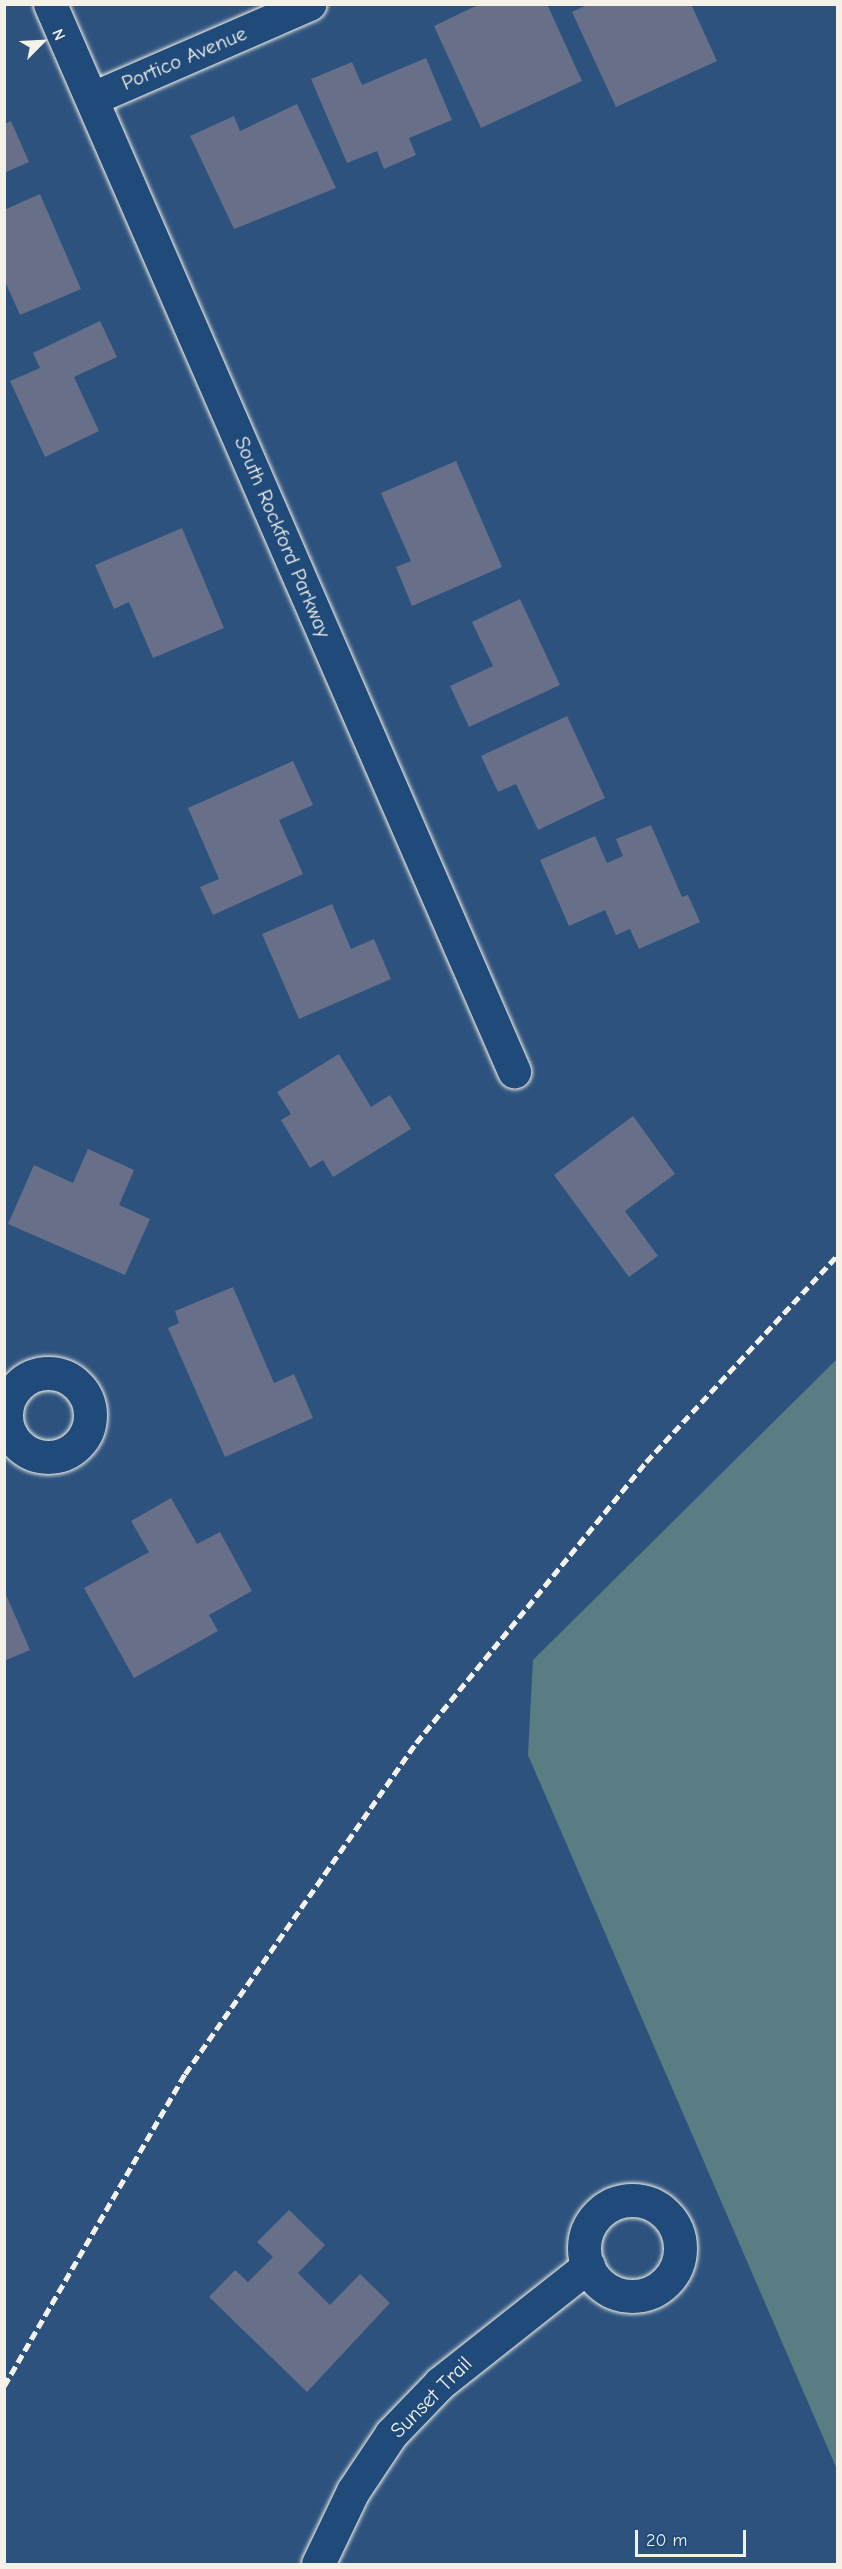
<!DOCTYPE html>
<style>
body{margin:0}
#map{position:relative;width:842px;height:2569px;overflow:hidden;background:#2d527d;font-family:"Comic Neue",sans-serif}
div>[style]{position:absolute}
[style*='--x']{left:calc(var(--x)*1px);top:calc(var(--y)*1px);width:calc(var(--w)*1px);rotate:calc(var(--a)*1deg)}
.green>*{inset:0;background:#597d83}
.building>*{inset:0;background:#677088}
.roads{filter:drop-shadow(0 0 2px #f4f1e8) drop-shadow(0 0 2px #f4f1e8)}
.street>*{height:33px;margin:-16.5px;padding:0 16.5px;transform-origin:16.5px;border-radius:16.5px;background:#1f4a7a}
.street>.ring{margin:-16.5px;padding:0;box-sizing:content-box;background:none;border:33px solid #1f4a7a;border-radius:50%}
.rail>*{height:4.5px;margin-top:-2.25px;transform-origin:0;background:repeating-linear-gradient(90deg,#f4f1e8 0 9px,transparent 0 13.5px)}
span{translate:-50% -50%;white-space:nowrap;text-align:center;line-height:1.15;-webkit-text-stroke:4.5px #1f4a7a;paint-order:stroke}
.street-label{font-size:21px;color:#f4f1e8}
.frame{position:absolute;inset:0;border:6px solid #f4f1e8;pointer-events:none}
.north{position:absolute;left:12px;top:12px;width:60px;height:60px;-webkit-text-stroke:4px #1f4a7a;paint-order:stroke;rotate:66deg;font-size:16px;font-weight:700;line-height:24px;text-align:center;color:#f4f1e8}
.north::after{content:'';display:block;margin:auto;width:21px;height:27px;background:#f4f1e8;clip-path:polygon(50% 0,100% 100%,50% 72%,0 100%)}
.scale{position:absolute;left:635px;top:2530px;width:111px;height:27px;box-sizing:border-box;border:3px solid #f4f1e8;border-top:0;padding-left:8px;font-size:18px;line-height:21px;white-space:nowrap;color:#f4f1e8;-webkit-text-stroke:4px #1f4a7a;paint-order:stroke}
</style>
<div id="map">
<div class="green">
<i style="clip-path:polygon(837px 1359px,838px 2466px,836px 2467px,528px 1755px,533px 1660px)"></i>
</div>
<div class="building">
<i style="clip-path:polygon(480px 4px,547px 4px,582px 81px,481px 128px,434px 26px)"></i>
<i style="clip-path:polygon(589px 4px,691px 4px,717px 61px,616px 107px,572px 12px)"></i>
<i style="clip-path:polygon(426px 58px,452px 120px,409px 138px,416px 155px,384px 169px,377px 151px,347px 163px,311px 79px,352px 62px,362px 85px)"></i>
<i style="clip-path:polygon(297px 104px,336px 188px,234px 229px,190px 136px,234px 116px,240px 131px)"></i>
<i style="clip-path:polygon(11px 121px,29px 162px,4px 173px,4px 124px)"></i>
<i style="clip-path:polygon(40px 194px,81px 289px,20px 315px,4px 279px,4px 210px)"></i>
<i style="clip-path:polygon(100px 321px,117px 357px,74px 377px,99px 431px,45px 457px,10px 381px,40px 368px,33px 353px)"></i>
<i style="clip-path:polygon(456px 461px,502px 567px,412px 606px,396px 567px,411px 561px,381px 493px)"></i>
<i style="clip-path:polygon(182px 528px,224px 628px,153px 658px,129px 602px,114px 609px,95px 565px)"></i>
<i style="clip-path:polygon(520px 599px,560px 685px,469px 727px,450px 686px,493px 666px,472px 622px)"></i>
<i style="clip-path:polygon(567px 716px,605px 798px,538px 830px,516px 784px,498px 792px,481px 756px)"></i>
<i style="clip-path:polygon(293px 761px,313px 805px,279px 820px,303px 874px,213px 915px,200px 887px,219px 879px,188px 808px)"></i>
<i style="clip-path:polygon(651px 825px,682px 897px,688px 895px,700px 922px,639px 949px,630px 929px,616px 935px,605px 910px,569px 926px,540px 860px,595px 836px,607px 863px,623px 856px,616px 839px)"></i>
<i style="clip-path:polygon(332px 904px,351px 949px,374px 939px,391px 979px,299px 1019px,262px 934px)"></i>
<i style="clip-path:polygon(339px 1054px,371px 1107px,390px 1095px,411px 1129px,333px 1177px,323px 1160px,310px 1168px,281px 1120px,291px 1114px,277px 1092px)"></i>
<i style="clip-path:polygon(633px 1116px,675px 1174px,625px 1211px,658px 1256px,629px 1277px,554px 1175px)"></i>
<i style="clip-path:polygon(88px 1149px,134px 1170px,119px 1205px,150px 1219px,125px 1275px,8px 1224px,34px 1165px,73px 1183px)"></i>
<i style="clip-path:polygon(233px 1287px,274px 1383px,294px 1374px,313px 1418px,225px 1457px,168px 1328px,179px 1323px,175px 1311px)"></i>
<i style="clip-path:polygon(171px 1498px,197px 1544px,220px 1532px,252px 1591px,209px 1615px,218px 1631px,134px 1678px,84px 1588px,149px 1552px,131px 1521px)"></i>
<i style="clip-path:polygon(4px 1590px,30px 1650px,4px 1661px)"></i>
<i style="clip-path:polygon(289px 2210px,325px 2245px,298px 2273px,330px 2305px,360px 2274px,390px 2303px,307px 2392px,209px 2297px,235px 2270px,248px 2282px,273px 2257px,257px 2242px)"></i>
</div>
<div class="roads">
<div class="street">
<i style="--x:50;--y:4;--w:1164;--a:66.5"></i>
<i style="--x:93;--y:98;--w:236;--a:-23.5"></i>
<i class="ring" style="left:6px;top:1373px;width:51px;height:51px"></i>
<i class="ring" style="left:584px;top:2200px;width:63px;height:63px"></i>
<i style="--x:318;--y:2564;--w:81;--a:-64.4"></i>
<i style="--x:353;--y:2491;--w:69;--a:-56.3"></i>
<i style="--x:391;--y:2434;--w:71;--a:-46.1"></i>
<i style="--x:440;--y:2383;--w:189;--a:-38.3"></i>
</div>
</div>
<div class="rail">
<i style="--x:4;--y:2386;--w:361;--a:-59.9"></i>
<i style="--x:185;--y:2074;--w:404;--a:-55.1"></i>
<i style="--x:416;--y:1743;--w:363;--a:-50.7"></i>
<i style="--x:646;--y:1462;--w:282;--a:-47.2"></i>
</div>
<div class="street-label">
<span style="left:184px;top:58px;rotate:-23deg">Portico Avenue</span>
<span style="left:283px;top:537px;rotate:67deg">South Rockford Parkway</span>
<span style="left:431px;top:2397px;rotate:-45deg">Sunset Trail</span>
</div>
<div class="frame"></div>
<div class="north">N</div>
<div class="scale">20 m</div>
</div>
